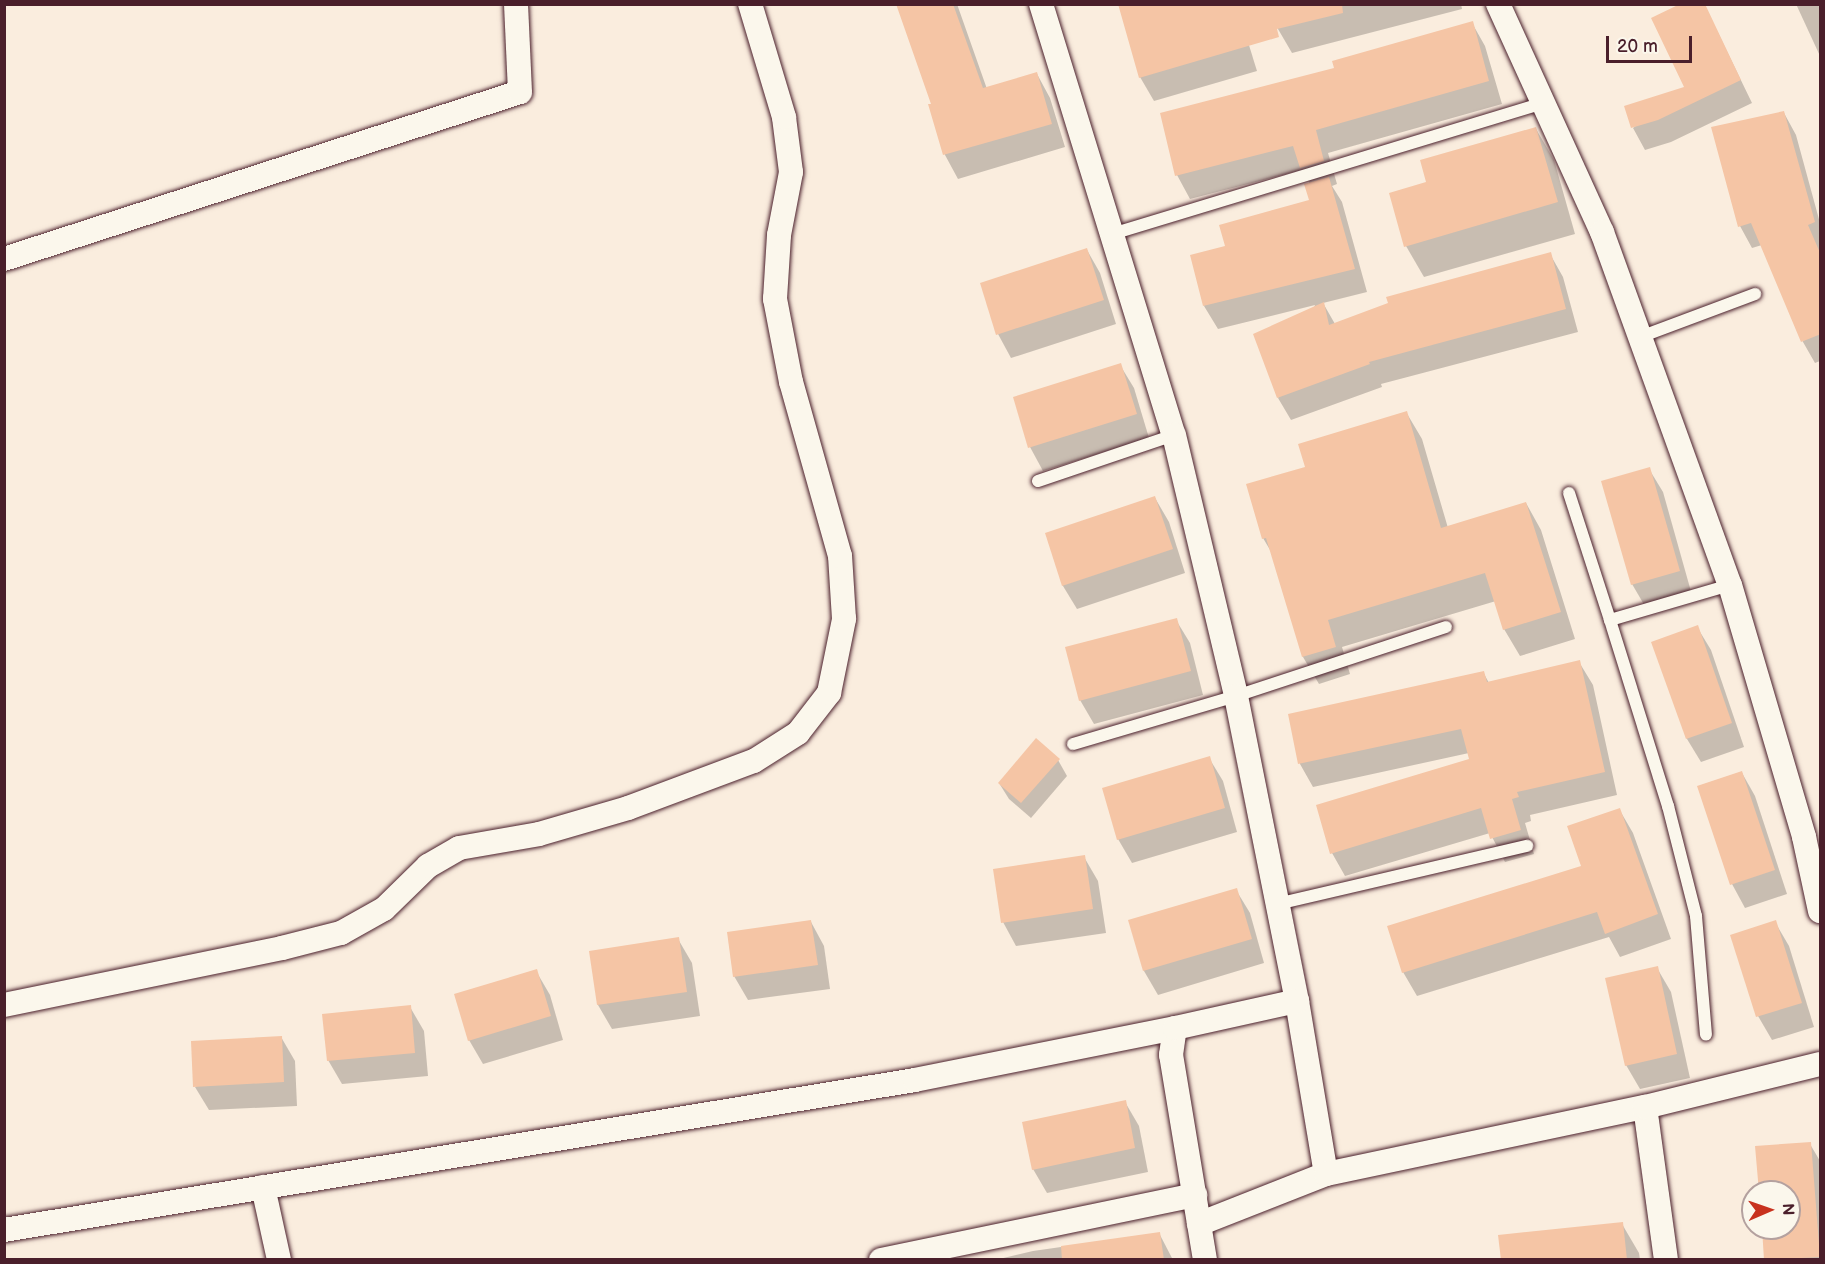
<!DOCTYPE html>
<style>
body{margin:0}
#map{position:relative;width:1825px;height:1264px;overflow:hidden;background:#faedde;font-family:"Balsamiq Sans",sans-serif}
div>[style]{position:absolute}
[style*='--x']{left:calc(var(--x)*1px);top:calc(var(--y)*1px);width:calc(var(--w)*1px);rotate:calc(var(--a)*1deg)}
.shadow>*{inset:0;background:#0003}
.building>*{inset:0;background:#f5c5a5}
.roads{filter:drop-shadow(0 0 2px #4a1f2b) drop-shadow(0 0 2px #4a1f2b)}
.lane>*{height:12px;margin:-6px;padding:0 6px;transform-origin:6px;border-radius:6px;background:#fbf7ec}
.street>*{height:24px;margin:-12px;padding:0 12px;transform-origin:12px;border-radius:12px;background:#fbf7ec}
span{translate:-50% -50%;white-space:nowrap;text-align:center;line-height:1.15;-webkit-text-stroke:5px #fbf7ec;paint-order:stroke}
.frame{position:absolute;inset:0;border:6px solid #4a1f2b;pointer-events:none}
.north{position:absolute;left:1741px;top:1180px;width:60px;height:60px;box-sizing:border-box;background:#fbf7ec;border:2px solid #b4a19f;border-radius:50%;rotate:88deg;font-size:16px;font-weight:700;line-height:24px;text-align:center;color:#4a1f2b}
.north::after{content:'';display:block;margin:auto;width:21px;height:27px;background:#c8321e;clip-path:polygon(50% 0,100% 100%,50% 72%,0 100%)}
.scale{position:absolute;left:1606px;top:36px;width:86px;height:27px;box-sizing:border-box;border:3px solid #4a1f2b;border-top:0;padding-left:8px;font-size:18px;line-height:21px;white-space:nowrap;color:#4a1f2b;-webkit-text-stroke:4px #fbf7ec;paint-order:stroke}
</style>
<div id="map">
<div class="shadow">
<i style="clip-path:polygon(898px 4px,957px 4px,987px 89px,1037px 74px,1050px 98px,1065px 147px,958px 179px,945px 155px,930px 105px,933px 105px)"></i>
<i style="clip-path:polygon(1271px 4px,1461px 4px,1462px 9px,1292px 53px,1278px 29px)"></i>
<i style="clip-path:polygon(1704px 4px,1752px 103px,1671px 142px,1645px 150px,1633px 128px,1686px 88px)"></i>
<i style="clip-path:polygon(1796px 4px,1820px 4px,1820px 56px)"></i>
<i style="clip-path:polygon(1239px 13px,1257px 71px,1154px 101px,1140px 77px)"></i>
<i style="clip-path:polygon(1472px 23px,1485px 46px,1502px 104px,1328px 153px,1337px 184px,1332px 186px,1342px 202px,1367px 292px,1323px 303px,1335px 324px,1550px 254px,1563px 277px,1578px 332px,1381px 384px,1382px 387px,1291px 420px,1278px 398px,1315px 305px,1218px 329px,1204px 306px,1226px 247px,1310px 201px,1310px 184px,1302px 170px,1190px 199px,1177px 175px,1336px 69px)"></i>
<i style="clip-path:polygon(1784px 113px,1796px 135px,1820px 223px,1820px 361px,1815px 363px,1803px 342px,1762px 245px,1752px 248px,1740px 226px)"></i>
<i style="clip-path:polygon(1536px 129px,1554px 160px,1575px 234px,1424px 277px,1406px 246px,1427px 183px)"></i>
<i style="clip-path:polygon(1087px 250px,1100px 273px,1116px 324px,1011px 358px,998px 334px)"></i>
<i style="clip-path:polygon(1120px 365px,1134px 388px,1149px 438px,1043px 471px,1030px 447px)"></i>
<i style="clip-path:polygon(1406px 412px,1422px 439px,1448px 528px,1526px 503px,1541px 530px,1575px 639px,1520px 656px,1504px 629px,1496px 601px,1342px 647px,1350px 674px,1319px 684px,1303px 657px,1273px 555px,1263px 538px,1307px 468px)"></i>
<i style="clip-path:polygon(1649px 469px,1663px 492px,1692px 595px,1646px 608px,1632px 584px)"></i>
<i style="clip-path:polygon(1155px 498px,1169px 522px,1185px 573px,1077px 609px,1063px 586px,1046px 534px)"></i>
<i style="clip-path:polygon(1176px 620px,1190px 643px,1203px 695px,1094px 724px,1080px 700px)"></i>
<i style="clip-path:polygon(1697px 627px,1711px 650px,1744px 747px,1701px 762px,1687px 739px)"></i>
<i style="clip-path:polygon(1579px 662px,1593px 685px,1617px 795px,1530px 815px,1531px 821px,1525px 823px,1534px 854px,1505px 862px,1490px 833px,1345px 876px,1332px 853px,1470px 760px,1469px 753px,1313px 787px,1300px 764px,1289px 715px,1483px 672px,1489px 683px)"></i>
<i style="clip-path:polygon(1209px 758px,1223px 781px,1237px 832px,1132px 863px,1118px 839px)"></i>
<i style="clip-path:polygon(1058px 760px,1067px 776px,1031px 818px,1009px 799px,999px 783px)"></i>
<i style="clip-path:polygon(1742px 773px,1755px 796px,1787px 894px,1745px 908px,1732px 884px)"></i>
<i style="clip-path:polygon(1619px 809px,1633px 833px,1671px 939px,1620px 957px,1609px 937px,1417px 996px,1403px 972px,1583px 867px)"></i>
<i style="clip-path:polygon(1084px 857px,1098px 881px,1106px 933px,1016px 946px,1003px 922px)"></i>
<i style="clip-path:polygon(1236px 890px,1250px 913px,1264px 963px,1158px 995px,1144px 971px,1130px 921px)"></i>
<i style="clip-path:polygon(811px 922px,824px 946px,830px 989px,748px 1000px,734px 976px)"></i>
<i style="clip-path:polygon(1775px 922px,1789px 946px,1814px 1027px,1772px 1040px,1758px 1016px)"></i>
<i style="clip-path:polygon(678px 939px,692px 963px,700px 1016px,612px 1029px,598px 1005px,590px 952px)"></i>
<i style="clip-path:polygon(1657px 968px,1671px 992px,1690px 1078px,1640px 1089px,1626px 1065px)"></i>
<i style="clip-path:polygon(536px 971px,550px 995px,563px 1040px,483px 1064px,469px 1040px)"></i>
<i style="clip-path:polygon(410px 1007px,424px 1031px,428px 1076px,342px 1084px,328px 1060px)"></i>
<i style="clip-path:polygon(281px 1037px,295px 1061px,297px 1106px,209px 1110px,195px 1087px)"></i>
<i style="clip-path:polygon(1125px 1102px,1139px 1126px,1148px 1172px,1047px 1193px,1033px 1169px)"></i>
<i style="clip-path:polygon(1810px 1144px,1820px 1161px,1820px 1260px,1765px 1260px,1763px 1228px,1789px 1228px,1789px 1192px,1760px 1192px)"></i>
<i style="clip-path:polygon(1622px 1224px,1639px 1253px,1640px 1260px,1502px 1260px)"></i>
<i style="clip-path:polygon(1159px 1233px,1173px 1260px,995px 1260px,1033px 1251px)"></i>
</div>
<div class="building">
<i style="clip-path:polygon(896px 4px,953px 4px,983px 88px,1037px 72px,1052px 124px,943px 155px,928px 104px,931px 104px)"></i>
<i style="clip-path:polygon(1118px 4px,1342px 4px,1343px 13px,1277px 29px,1279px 37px,1139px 78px)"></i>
<i style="clip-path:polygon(1680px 4px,1705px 4px,1741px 80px,1658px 120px,1631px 128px,1624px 106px,1684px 87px,1651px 18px)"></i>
<i style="clip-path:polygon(1473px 21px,1489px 81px,1316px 130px,1324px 161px,1300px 168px,1293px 146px,1175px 176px,1160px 113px,1334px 68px,1332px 61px)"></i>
<i style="clip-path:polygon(1784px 111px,1815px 222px,1808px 225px,1821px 255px,1821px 334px,1801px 342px,1751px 223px,1738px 227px,1711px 127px)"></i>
<i style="clip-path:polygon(1536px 127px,1558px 202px,1404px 247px,1389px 193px,1426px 182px,1420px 160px)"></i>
<i style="clip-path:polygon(1329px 177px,1355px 269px,1203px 306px,1190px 255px,1225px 246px,1219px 225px,1309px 200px,1304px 184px)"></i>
<i style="clip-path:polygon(1087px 248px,1104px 300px,996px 335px,980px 283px)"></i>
<i style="clip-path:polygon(1551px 252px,1566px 309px,1369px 362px,1370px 364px,1277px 398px,1253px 334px,1324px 302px,1329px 325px,1388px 303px,1386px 297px)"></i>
<i style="clip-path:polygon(1121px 363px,1137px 414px,1028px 448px,1013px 397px)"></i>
<i style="clip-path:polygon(1407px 411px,1441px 528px,1526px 502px,1561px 612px,1503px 630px,1485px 573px,1328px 620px,1336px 647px,1302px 657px,1266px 538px,1262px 539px,1246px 484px,1305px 467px,1298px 444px)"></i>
<i style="clip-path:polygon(1650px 467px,1680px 571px,1631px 585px,1601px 481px)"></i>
<i style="clip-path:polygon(1155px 496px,1173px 549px,1062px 586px,1045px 533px)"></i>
<i style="clip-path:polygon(1177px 618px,1191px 671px,1079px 701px,1065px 647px)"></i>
<i style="clip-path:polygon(1698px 625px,1732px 723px,1686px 739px,1651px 642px)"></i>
<i style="clip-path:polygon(1580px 660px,1605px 772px,1517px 792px,1519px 797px,1512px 799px,1521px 830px,1490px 839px,1481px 808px,1330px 854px,1316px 805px,1469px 759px,1461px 729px,1298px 764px,1288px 714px,1484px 671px,1487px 682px)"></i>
<i style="clip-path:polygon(1036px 738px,1060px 759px,1021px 803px,998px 783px)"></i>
<i style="clip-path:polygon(1210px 756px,1225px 808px,1117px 840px,1102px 788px)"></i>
<i style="clip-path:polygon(1742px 771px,1775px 870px,1730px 885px,1697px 786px)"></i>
<i style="clip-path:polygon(1620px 808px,1658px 914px,1605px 934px,1597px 912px,1402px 973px,1387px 926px,1581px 866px,1567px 826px)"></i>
<i style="clip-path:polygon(1085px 855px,1093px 909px,1001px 923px,993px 869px)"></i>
<i style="clip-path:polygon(1237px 888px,1252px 939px,1143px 971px,1128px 920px)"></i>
<i style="clip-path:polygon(811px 920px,818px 965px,733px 977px,727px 932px)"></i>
<i style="clip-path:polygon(1776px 920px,1802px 1003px,1756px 1017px,1730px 935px)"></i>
<i style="clip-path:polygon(679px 937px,687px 992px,597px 1005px,589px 951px)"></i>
<i style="clip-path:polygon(1658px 966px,1677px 1054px,1625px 1066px,1605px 978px)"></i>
<i style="clip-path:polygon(537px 969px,551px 1016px,468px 1041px,454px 994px)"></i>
<i style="clip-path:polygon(411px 1005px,415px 1053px,327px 1061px,322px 1014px)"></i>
<i style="clip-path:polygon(282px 1036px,284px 1082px,193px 1087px,191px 1041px)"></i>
<i style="clip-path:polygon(1126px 1100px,1135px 1148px,1032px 1170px,1022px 1122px)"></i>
<i style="clip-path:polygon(1811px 1142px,1820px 1257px,1764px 1260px,1762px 1228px,1789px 1228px,1789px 1192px,1759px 1192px,1755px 1146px)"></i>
<i style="clip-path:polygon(1623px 1222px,1627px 1260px,1501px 1260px,1498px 1235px)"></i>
<i style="clip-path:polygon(1160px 1232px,1164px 1260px,1062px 1260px,1061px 1246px)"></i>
</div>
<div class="roads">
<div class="lane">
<i style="--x:1112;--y:234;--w:450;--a:-16.9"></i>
<i style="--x:1640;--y:337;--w:123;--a:-20.5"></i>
<i style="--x:1038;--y:481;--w:144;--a:-18.7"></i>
<i style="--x:1569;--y:493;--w:133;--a:72.1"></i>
<i style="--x:1610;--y:620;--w:125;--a:-16.3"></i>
<i style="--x:1610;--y:620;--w:195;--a:72.7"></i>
<i style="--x:1668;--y:806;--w:114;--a:75.7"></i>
<i style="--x:1696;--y:916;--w:119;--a:85.2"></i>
<i style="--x:1073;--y:744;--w:170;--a:-16.4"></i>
<i style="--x:1236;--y:696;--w:221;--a:-18.2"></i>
<i style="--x:1277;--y:904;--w:257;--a:-13.1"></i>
</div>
<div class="street">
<i style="--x:1041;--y:4;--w:451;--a:72.9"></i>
<i style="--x:1174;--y:435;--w:268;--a:76.6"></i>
<i style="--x:1236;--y:696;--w:311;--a:78.7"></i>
<i style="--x:1297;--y:1001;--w:175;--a:80.5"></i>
<i style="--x:1498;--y:4;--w:251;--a:65.5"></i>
<i style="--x:1602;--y:232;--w:375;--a:70.1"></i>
<i style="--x:1730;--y:585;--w:263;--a:73.6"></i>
<i style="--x:1804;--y:837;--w:76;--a:77.8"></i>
<i style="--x:4;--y:259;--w:542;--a:-17.93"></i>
<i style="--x:520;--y:92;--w:88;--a:-92.6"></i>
<i style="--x:4;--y:1005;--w:284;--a:-11.6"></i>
<i style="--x:282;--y:948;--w:61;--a:-14.3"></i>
<i style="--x:341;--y:933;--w:49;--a:-29.2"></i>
<i style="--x:384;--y:909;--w:62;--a:-44.3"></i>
<i style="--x:428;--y:866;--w:36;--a:-30"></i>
<i style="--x:459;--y:848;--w:81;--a:-9.9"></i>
<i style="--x:539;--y:834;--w:93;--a:-16.3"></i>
<i style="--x:628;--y:808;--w:134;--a:-20.5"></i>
<i style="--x:754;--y:761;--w:52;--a:-32.5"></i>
<i style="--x:798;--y:733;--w:51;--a:-52.2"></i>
<i style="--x:829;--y:693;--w:76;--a:-78.5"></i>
<i style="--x:844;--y:619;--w:63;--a:-93.6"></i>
<i style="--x:840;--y:556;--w:181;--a:-105.7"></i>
<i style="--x:791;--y:382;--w:85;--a:-100.9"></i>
<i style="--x:775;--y:299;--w:64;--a:-86.4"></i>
<i style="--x:779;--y:235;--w:64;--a:-79.2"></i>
<i style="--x:791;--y:172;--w:55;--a:-97.3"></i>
<i style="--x:784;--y:117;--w:118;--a:-106.7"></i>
<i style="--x:263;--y:1187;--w:75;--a:77.6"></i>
<i style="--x:1199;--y:1224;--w:136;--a:-21.5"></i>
<i style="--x:1326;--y:1174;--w:326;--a:-11.9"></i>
<i style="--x:4;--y:1230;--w:923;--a:-9.35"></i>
<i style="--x:915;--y:1080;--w:265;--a:-11.3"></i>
<i style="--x:881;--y:1260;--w:321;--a:-11.7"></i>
<i style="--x:1205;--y:1260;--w:208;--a:-99.4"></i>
<i style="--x:1171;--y:1055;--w:27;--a:-82"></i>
<i style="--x:1175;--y:1028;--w:125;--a:-12.5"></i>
<i style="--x:1666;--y:1260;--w:154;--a:-97.8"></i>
<i style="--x:1645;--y:1107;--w:180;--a:-13.8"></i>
</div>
</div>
<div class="frame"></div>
<div class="north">N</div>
<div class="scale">20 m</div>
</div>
